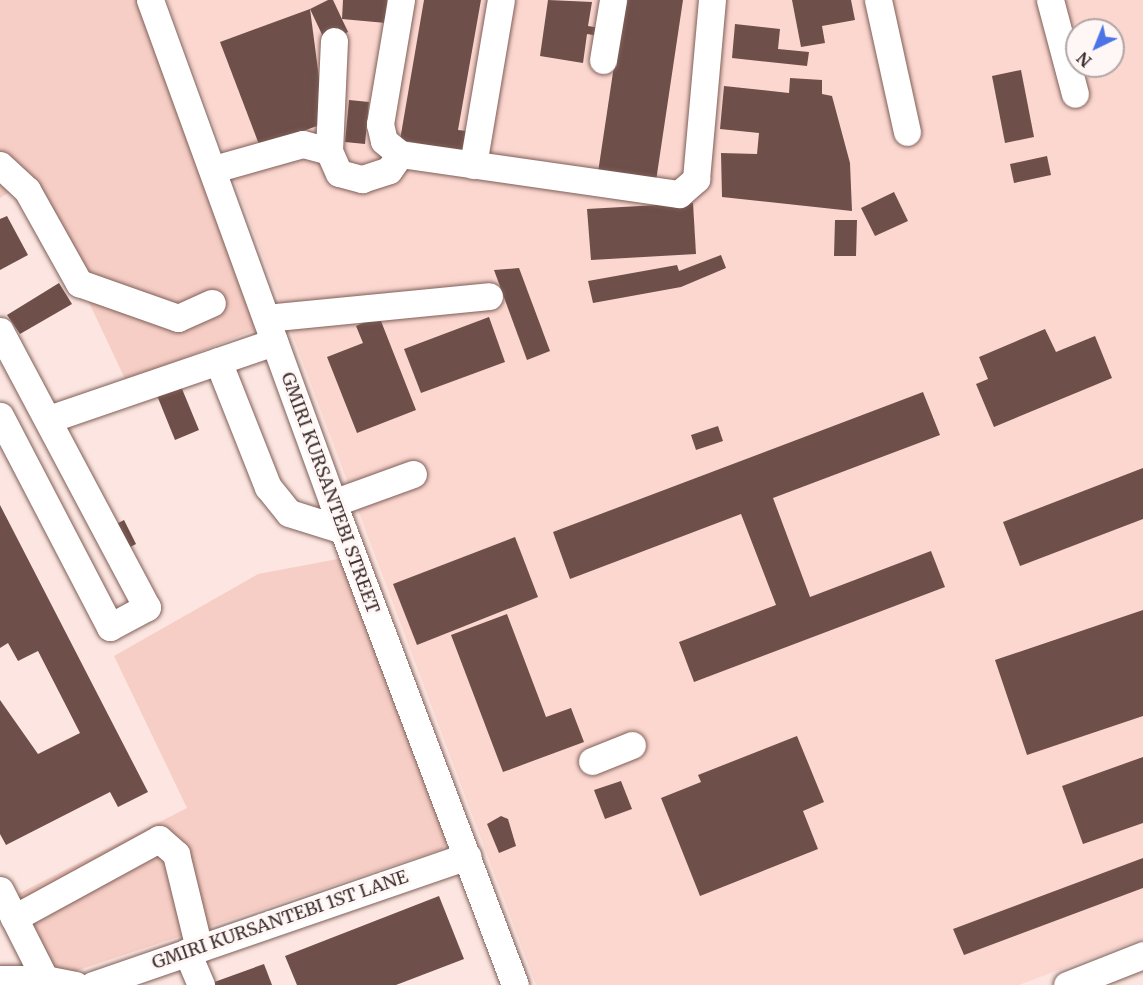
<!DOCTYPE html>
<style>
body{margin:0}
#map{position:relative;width:1143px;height:985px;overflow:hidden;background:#fde6e1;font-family:Merriweather,serif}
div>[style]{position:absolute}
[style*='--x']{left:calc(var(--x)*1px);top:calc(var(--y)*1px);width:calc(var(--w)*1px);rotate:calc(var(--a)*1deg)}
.built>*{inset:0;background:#fcd7d0}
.green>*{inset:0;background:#f6cec5}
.building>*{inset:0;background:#6e4f49}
.roads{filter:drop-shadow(0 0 2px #7f5f58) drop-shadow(0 0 2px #7f5f58)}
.minor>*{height:27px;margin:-13.5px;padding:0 13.5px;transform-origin:13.5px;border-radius:13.5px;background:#fff}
span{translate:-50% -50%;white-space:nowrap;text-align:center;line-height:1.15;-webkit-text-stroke:6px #fff7f6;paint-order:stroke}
.street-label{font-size:18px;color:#3c2e2b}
.north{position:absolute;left:1065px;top:18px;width:60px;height:60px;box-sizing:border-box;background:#fff7f6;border:2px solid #b1a7a5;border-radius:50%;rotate:223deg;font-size:16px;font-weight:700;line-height:24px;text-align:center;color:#3c2e2b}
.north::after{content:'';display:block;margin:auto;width:21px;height:27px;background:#4b74e7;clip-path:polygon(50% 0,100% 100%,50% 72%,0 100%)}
</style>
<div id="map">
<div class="built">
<i style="clip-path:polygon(evenodd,167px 0,1143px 0,1143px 938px,1019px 985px,536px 985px,167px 0,1077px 30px,1113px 30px,1113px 66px,1077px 66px,1077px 30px)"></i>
</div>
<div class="green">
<i style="clip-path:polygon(0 0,138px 0,260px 328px,126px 381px,37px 192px,13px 190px,0 198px)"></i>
<i style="clip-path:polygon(343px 558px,450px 838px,442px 849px,64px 975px,51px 969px,14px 896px,187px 808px,114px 656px,258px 574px)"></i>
</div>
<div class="building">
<i style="clip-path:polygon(328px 0,333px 0,348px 32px,326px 43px,310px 9px)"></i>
<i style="clip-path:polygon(343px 0,387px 0,386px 23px,342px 19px)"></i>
<i style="clip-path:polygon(424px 0,481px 0,458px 130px,475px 132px,472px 153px,400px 140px)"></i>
<i style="clip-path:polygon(548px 0,592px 2px,588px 26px,619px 31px,624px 0,683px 0,656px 181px,597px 179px,618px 39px,587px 34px,583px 63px,540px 56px)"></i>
<i style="clip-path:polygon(792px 0,851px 0,855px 20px,822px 26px,825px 43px,801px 47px)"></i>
<i style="clip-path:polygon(310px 9px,325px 123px,260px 147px,220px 42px)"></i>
<i style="clip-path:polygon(735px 24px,780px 29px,778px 49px,809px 52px,807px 66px,732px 58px)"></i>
<i style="clip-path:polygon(1021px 70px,1034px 137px,1005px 143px,992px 76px)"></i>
<i style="clip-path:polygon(790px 78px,822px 80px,822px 94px,832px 96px,850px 163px,852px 211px,722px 197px,721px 153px,757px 154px,759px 133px,720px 129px,724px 86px,789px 93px)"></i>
<i style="clip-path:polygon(349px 100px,369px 102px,365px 144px,345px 142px)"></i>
<i style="clip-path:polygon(1047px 156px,1051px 175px,1014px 183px,1010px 164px)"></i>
<i style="clip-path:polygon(894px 192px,908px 221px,875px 236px,861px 208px)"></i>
<i style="clip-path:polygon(693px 203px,696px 254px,591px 260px,587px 209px)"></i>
<i style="clip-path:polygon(7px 216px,28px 255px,0 270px,0 219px)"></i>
<i style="clip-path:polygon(835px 220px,857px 220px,856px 256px,834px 256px)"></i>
<i style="clip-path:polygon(721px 255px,726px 268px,681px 287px,593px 303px,588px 281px,677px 265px,679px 271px)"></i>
<i style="clip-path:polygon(519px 268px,550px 351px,527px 360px,494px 270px)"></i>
<i style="clip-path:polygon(59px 283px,72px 304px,20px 334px,7px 315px)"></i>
<i style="clip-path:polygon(379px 316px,416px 410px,357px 433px,327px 357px,363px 343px,356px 326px)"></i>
<i style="clip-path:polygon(489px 317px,505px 362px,421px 393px,404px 349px)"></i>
<i style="clip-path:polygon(1045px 329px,1056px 352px,1095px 336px,1112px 378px,994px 427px,976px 384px,988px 379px,979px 357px)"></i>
<i style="clip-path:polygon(180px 384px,199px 430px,175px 440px,156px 393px)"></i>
<i style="clip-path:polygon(923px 392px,940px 435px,773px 498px,810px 597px,931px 551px,945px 587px,694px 682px,679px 642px,776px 605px,741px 514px,570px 579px,553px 532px)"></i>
<i style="clip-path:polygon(718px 426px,723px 441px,696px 450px,691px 435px)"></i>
<i style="clip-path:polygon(1143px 468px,1143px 519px,1020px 566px,1003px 522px)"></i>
<i style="clip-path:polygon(0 505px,148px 792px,118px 807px,110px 792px,6px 845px,0 834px,0 700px,38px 754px,80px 733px,38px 651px,18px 661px,8px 643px,0 648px)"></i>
<i style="clip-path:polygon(124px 520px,136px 544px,123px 551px,111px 527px)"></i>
<i style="clip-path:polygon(515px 537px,538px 597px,417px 645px,393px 584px)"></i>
<i style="clip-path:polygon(1143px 610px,1143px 716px,1027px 755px,995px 660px)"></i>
<i style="clip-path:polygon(507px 614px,546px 717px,571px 708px,584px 742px,503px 772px,451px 635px)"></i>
<i style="clip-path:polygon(797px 736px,824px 802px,803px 811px,818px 849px,700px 896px,661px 798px,701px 782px,698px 775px)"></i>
<i style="clip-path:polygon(1143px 757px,1143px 823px,1083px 844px,1062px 786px)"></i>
<i style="clip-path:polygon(621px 781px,632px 809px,605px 819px,594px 790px)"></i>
<i style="clip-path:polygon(501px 816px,508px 819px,516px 846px,499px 853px,487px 824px)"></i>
<i style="clip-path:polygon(1143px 858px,1143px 888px,964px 955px,953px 929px)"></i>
<i style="clip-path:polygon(439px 896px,464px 959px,396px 985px,297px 985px,285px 956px)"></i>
<i style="clip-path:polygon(264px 964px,272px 985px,206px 985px)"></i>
</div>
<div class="roads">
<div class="minor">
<i style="--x:150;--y:0;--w:535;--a:70.01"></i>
<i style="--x:333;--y:503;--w:515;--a:69.31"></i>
<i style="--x:401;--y:0;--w:126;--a:99.6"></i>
<i style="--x:380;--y:124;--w:17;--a:77"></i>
<i style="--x:384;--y:141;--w:21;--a:39"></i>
<i style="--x:400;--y:154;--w:282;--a:8.2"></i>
<i style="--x:679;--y:194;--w:23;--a:-41"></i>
<i style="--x:696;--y:179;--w:180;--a:-84.9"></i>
<i style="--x:878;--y:0;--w:135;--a:77.6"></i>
<i style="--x:1050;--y:0;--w:97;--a:75.1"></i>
<i style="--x:603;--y:60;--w:61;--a:-80.5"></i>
<i style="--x:329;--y:151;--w:110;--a:-87.4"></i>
<i style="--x:0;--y:165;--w:37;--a:43"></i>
<i style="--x:27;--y:190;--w:107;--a:60.8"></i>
<i style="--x:79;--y:283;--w:105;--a:19.5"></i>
<i style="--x:178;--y:318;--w:37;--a:-24"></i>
<i style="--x:473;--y:165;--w:167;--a:-80.4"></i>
<i style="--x:214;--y:169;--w:92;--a:-15.7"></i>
<i style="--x:303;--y:144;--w:27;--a:15"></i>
<i style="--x:329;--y:151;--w:24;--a:66"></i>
<i style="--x:339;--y:173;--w:24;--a:15"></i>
<i style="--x:362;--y:179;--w:28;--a:-18"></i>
<i style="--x:389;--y:170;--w:19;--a:-55"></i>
<i style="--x:266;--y:318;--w:224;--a:-5.6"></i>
<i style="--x:0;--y:331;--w:313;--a:62"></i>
<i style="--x:147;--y:607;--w:42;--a:151.6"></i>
<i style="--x:110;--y:627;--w:238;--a:-117.5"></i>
<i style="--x:218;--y:361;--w:136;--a:68.4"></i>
<i style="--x:268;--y:487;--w:33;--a:51"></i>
<i style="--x:289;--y:513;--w:57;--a:17.5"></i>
<i style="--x:49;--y:419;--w:238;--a:-18.9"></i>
<i style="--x:333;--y:503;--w:85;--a:-19.9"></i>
<i style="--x:592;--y:761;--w:43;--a:-21.8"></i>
<i style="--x:0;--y:890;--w:100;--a:63.2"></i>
<i style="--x:14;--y:918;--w:165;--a:-28.6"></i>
<i style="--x:159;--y:839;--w:23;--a:41"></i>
<i style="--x:176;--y:854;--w:97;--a:76.3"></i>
<i style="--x:187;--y:952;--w:36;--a:67"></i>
<i style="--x:0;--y:979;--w:45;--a:0"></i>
<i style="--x:45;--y:979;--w:31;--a:11"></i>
<i style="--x:93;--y:985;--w:396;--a:-19"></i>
<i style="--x:1067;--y:985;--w:82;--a:-21.5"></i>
</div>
</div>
<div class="street-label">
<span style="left:330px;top:493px;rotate:70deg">GMIRI KURSANTEBI STREET</span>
<span style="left:280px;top:920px;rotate:-19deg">GMIRI KURSANTEBI 1ST LANE</span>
</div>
<div class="north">N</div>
</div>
